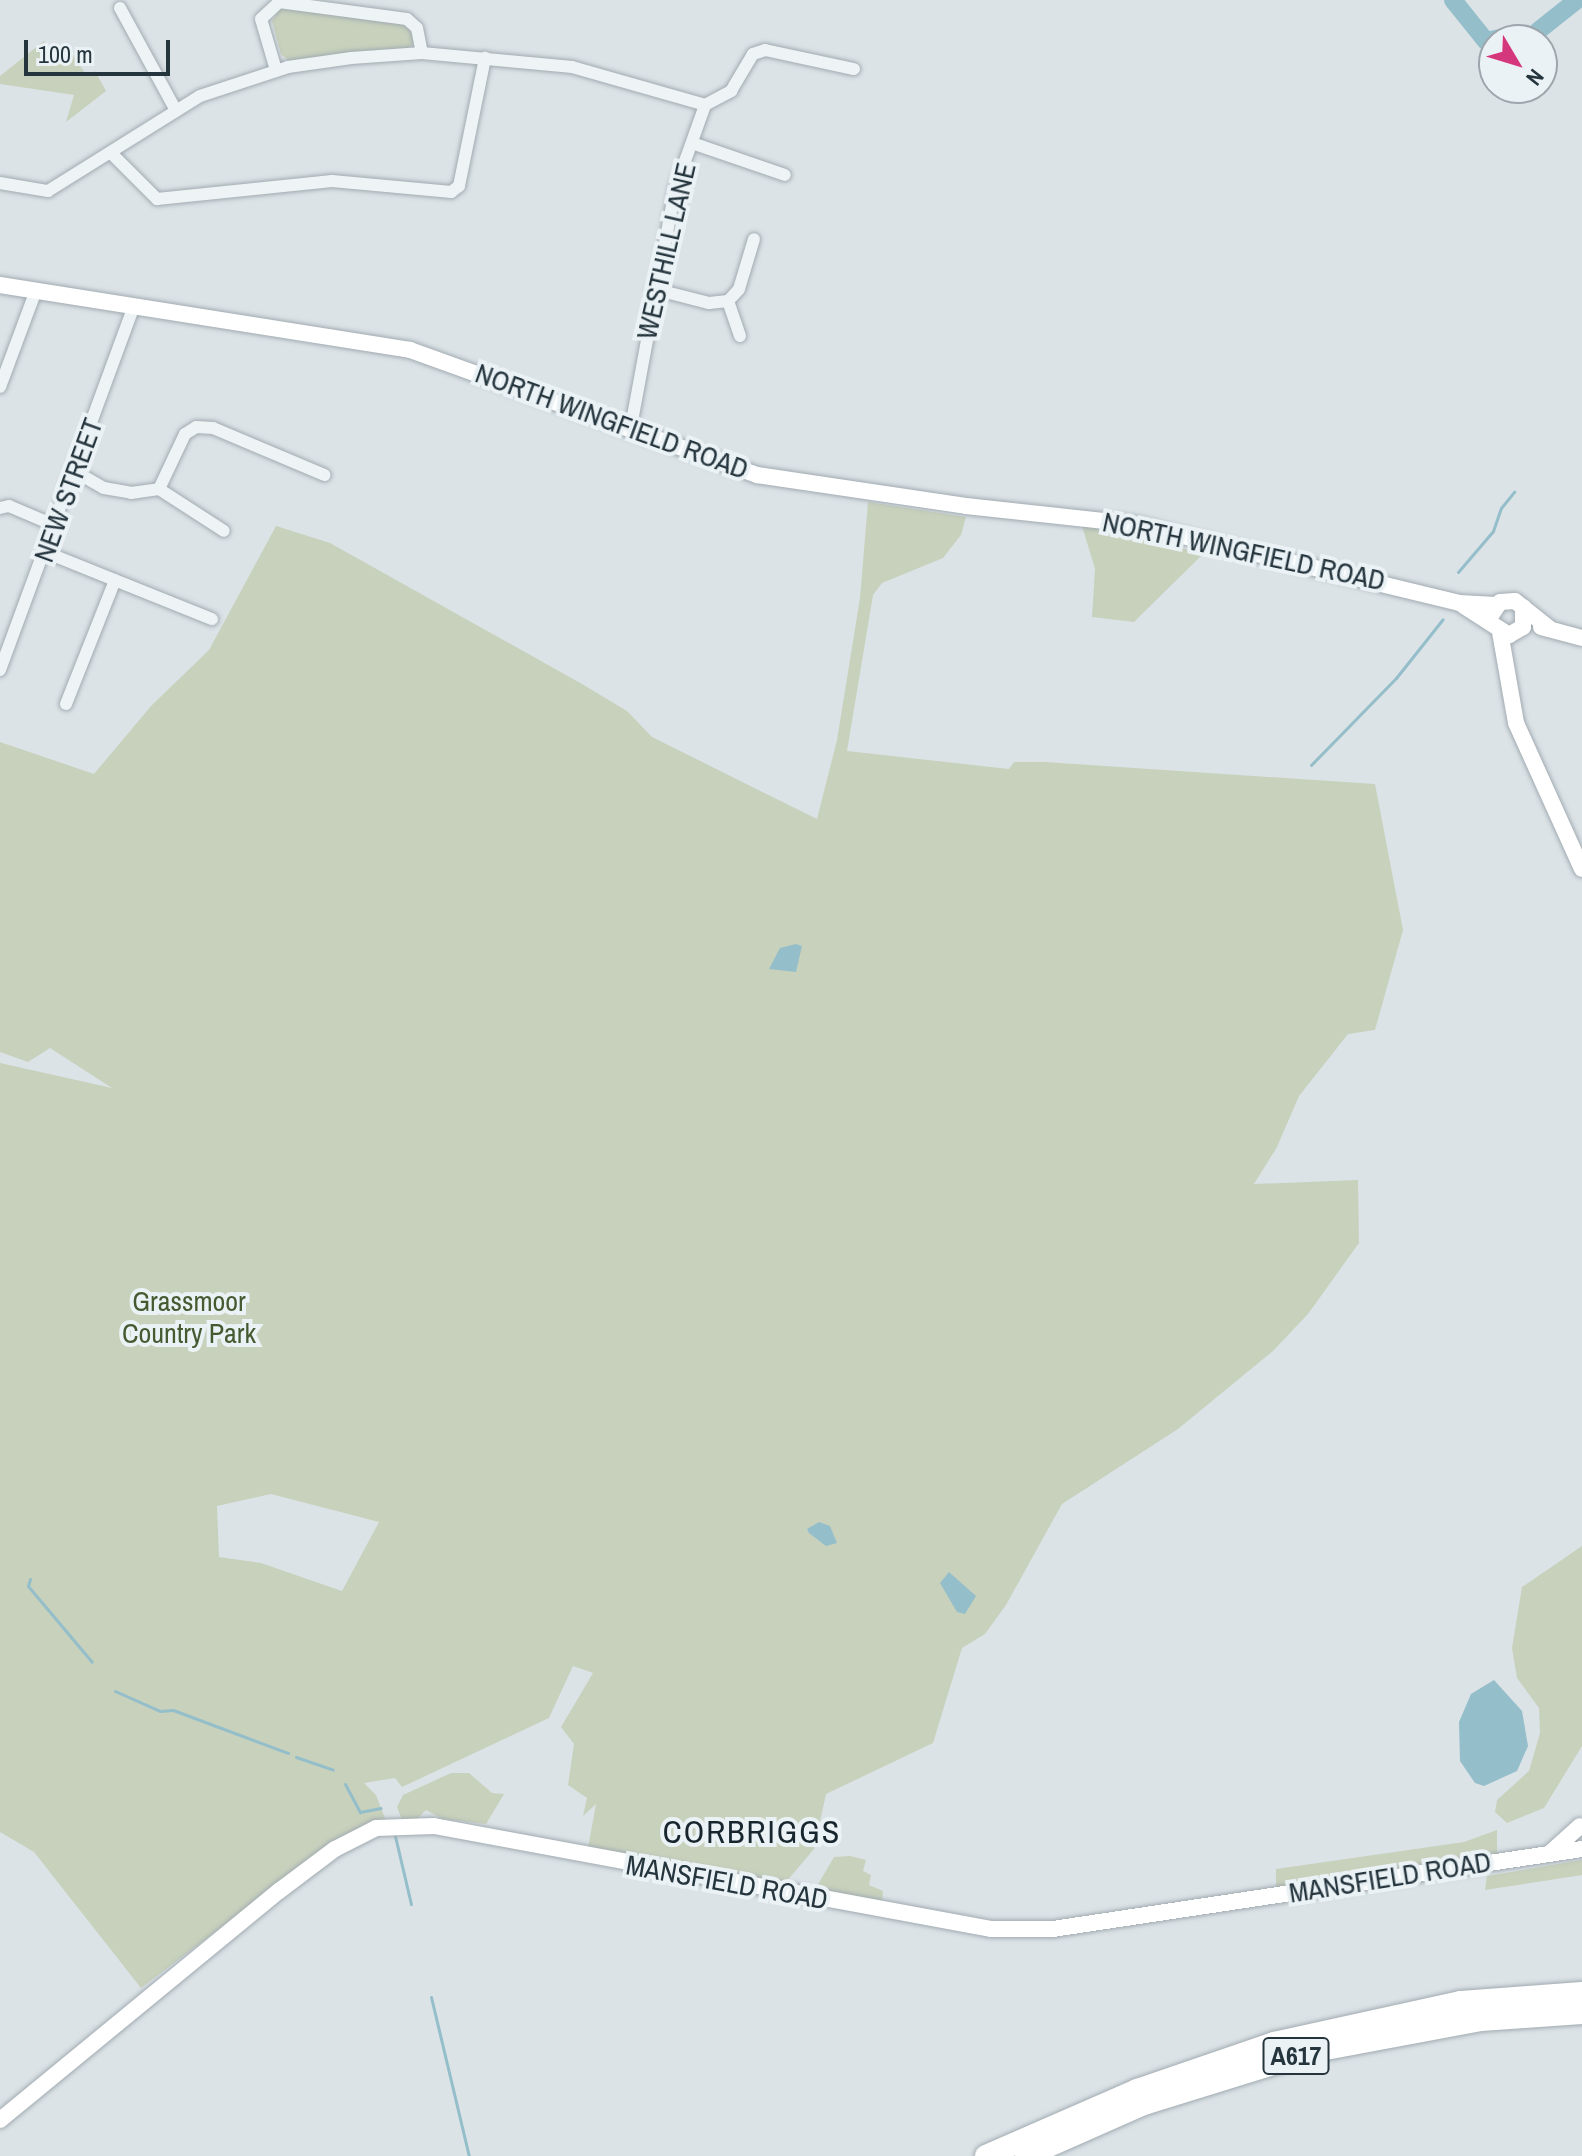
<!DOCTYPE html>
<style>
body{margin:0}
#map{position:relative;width:1582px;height:2156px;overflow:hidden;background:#dbe3e7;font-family:"Archivo Narrow",sans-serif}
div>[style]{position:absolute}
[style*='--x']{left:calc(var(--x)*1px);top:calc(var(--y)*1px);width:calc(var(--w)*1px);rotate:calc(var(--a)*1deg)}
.green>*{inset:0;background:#c8d1bc}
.water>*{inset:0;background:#94beca}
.stream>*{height:3px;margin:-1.5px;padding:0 1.5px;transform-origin:1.5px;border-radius:1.5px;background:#94beca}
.river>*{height:18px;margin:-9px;padding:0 9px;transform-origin:9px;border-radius:9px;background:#94beca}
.roads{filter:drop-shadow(0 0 2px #a1abb1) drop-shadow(0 0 2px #a1abb1)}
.street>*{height:12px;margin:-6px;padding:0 6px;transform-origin:6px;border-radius:6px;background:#eef3f5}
.secondary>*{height:16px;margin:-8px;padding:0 8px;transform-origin:8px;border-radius:8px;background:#fff}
.highway>*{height:22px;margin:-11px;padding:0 11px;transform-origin:11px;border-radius:11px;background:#fff}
span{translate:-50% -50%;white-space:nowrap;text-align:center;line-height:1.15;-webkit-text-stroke:8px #ebf2f5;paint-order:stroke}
.shield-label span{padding:2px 6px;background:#ebf2f5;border:2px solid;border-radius:6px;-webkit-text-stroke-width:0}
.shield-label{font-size:26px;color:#25353e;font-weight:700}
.street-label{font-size:28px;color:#25353e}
.park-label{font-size:28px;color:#455a31}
.quarter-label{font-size:32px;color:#17262e;letter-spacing:2px}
.north{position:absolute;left:1478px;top:24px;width:80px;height:80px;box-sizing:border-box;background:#ebf2f5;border:2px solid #9ca6ac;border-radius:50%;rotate:128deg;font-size:22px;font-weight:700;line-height:32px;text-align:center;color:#25353e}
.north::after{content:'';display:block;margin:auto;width:28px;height:36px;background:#d5377d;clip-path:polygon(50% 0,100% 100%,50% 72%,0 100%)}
.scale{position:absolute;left:24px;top:40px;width:146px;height:36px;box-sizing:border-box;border:4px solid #25353e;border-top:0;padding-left:10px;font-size:24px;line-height:28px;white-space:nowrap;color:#25353e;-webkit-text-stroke:6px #ebf2f5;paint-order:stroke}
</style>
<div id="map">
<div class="green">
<i style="clip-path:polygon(281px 7px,398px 23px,408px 28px,416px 41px,404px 51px,289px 61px,281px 54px,272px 21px)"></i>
<i style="clip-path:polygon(44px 41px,57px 63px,73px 55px,87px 76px,95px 71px,106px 91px,66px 122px,74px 95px,0 84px,0 76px)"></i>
<i style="clip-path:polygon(evenodd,868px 502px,966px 517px,961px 535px,943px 558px,882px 583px,873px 595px,847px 751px,1009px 769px,1014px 762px,1045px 762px,1375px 784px,1403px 930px,1375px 1030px,1348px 1034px,1299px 1096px,1277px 1147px,1254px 1184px,1358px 1180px,1359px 1243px,1308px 1314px,1273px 1351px,1178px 1429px,1062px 1504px,1006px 1605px,985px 1634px,962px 1648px,933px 1743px,826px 1794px,814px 1849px,786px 1882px,588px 1848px,596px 1804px,583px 1816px,587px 1798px,568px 1785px,574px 1744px,561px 1727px,593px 1673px,573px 1666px,549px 1718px,402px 1787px,395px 1778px,364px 1783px,376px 1795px,386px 1821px,294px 1872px,141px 1988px,34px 1852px,0 1832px,0 1063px,112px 1088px,50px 1048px,28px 1062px,0 1052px,0 742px,94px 774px,151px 706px,209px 650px,276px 526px,330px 543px,582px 684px,627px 711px,652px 737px,817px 819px,837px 740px,860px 598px,868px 502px,271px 1494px,379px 1522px,342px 1591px,261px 1563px,219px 1557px,217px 1506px,271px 1494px)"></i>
<i style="clip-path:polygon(1082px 526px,1138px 536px,1203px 554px,1134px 622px,1092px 617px,1095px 569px)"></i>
<i style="clip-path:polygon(1582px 1546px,1582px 1746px,1544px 1808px,1507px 1823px,1495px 1812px,1497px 1800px,1529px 1771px,1540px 1733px,1539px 1708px,1517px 1678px,1512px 1648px,1522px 1587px)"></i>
<i style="clip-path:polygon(451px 1773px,469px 1773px,492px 1793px,504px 1794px,486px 1824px,443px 1819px,426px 1810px,417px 1819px,402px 1820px,397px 1807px,403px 1795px)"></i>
<i style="clip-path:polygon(1497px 1830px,1497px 1858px,1276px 1887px,1276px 1869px,1464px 1842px)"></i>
<i style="clip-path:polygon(850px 1856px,866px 1860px,863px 1871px,871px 1875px,869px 1885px,883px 1891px,882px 1903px,813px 1893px,834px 1857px)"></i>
<i style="clip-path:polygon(1582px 1860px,1582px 1875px,1485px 1890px,1487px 1876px)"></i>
</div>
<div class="water">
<i style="clip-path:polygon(796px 944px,802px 946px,796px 972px,769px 969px,780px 948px)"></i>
<i style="clip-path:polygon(819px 1522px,830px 1526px,837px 1543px,826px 1546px,809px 1533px,807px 1529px)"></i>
<i style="clip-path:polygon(949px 1572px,976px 1596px,965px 1614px,957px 1612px,940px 1583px)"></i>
<i style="clip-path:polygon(1494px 1680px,1522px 1711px,1528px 1746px,1517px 1771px,1484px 1786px,1475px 1783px,1460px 1761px,1459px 1722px,1471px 1694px)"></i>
</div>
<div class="stream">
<i style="--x:1458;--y:572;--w:54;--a:-49.5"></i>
<i style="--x:1493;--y:531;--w:24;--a:-71"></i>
<i style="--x:1501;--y:508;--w:21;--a:-51"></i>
<i style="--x:1311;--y:765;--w:122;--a:-45.7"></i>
<i style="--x:1396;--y:678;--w:75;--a:-51.5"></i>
<i style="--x:30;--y:1579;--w:7;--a:106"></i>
<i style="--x:28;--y:1586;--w:99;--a:49.9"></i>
<i style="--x:115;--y:1691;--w:49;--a:24"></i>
<i style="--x:160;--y:1711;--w:13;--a:-4"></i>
<i style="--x:173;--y:1710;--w:123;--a:20.5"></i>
<i style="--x:296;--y:1757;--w:39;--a:19"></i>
<i style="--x:345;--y:1784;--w:32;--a:62"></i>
<i style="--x:360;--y:1812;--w:21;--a:-11"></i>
<i style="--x:395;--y:1836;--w:70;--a:76.8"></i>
<i style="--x:431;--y:1997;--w:163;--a:76.6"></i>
</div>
<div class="river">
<i style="--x:1453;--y:0;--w:53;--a:51.2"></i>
<i style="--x:1486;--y:41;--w:19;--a:-12"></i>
<i style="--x:1538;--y:31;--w:50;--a:-38.5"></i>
</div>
<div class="roads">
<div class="street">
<i style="--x:120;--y:8;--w:115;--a:61.4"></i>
<i style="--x:276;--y:70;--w:53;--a:-106.4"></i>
<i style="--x:261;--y:19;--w:25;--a:-43"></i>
<i style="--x:279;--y:2;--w:129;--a:7.6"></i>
<i style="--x:407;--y:19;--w:13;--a:42"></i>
<i style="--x:417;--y:28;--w:25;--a:79"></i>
<i style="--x:705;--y:105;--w:30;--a:-28"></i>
<i style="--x:731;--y:91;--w:43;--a:-59.3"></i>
<i style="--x:753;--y:54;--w:13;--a:-18"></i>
<i style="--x:765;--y:50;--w:91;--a:12.1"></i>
<i style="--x:692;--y:143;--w:98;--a:19"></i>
<i style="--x:112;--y:154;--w:64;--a:45"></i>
<i style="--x:157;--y:199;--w:176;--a:-5.9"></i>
<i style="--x:332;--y:181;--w:120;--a:5.3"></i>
<i style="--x:451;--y:192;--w:10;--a:-37"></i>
<i style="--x:459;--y:186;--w:131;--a:-78.5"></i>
<i style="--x:0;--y:183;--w:49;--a:9.5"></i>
<i style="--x:48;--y:191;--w:179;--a:-32"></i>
<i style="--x:200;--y:96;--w:93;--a:-18.2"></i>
<i style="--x:288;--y:67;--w:64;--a:-8.1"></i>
<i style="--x:351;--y:58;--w:71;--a:-4"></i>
<i style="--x:422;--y:53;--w:151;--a:5.3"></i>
<i style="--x:572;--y:67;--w:138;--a:15.9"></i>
<i style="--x:654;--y:289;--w:57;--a:14.3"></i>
<i style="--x:709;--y:303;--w:19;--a:-6"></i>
<i style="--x:728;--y:301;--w:16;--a:-47"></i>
<i style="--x:739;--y:289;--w:52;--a:-73.3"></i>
<i style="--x:728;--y:301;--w:37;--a:71"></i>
<i style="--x:0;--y:387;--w:103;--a:-69.6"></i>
<i style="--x:630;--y:432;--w:247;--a:-79.5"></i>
<i style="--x:675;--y:189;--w:89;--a:-70.3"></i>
<i style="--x:76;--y:472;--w:32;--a:30"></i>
<i style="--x:104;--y:488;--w:27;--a:10"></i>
<i style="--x:131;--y:493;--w:28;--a:-8"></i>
<i style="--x:159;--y:489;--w:61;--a:-64.7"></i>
<i style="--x:185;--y:434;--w:13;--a:-32"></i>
<i style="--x:196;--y:427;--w:17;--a:3"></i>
<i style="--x:213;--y:428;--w:121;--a:22.9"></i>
<i style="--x:159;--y:489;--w:77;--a:32.9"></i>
<i style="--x:0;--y:508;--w:9;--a:-13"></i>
<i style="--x:9;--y:506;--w:51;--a:23.1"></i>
<i style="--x:45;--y:552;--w:180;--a:21.9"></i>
<i style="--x:0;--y:670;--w:385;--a:-69.8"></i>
<i style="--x:66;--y:704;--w:133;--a:-68.4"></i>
</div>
<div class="secondary">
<i style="--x:0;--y:285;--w:415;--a:9"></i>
<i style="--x:410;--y:350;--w:369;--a:19.8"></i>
<i style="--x:757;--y:475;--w:211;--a:8.4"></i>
<i style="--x:966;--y:506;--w:168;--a:6.2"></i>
<i style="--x:1133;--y:524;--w:335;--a:13.6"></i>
<i style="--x:1459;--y:603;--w:37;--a:3"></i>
<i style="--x:1464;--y:606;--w:54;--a:32.8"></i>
<i style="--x:1509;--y:635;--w:16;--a:-30"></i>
<i style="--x:1523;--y:627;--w:20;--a:-90"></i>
<i style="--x:1492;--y:614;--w:14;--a:-56"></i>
<i style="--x:1500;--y:602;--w:15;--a:-4"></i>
<i style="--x:1515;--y:601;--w:43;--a:38.5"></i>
<i style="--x:1541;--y:627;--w:42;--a:15"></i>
<i style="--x:1500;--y:632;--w:92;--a:80"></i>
<i style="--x:1516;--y:723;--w:160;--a:65.7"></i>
<i style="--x:1550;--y:1853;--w:40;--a:-42"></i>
<i style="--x:0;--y:2120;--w:361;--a:-39.4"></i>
<i style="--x:279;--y:1891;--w:70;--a:-36.9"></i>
<i style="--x:335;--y:1849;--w:46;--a:-27.1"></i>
<i style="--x:376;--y:1828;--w:58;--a:-2"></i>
<i style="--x:434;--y:1826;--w:566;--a:10.48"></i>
<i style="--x:991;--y:1929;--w:62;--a:0"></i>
<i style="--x:1053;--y:1929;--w:535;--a:-8.6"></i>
</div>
<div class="highway">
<i style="--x:986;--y:2156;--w:165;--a:-23.6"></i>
<i style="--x:1137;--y:2090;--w:145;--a:-18.9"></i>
<i style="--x:1274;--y:2043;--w:191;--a:-12.4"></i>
<i style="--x:1461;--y:2002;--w:121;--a:-4.3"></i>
<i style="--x:1026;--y:2156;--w:129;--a:-23.8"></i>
<i style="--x:1144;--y:2104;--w:179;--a:-17.2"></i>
<i style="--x:1315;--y:2051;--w:169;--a:-10.6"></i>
<i style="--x:1481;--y:2020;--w:101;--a:-4"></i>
</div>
</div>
<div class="shield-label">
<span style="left:1296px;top:2056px">A617</span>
</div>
<div class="street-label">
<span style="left:666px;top:251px;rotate:-77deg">WESTHILL LANE</span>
<span style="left:612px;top:421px;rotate:20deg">NORTH WINGFIELD ROAD</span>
<span style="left:68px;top:490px;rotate:-70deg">NEW STREET</span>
<span style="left:1244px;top:551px;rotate:12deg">NORTH WINGFIELD ROAD</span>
<span style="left:1390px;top:1877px;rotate:-9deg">MANSFIELD ROAD</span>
<span style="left:727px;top:1882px;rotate:10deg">MANSFIELD ROAD</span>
</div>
<div class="park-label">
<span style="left:189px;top:1317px">Grassmoor<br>Country Park</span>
</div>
<div class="quarter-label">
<span style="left:752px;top:1832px">CORBRIGGS</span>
</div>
<div class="north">N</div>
<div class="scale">100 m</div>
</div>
